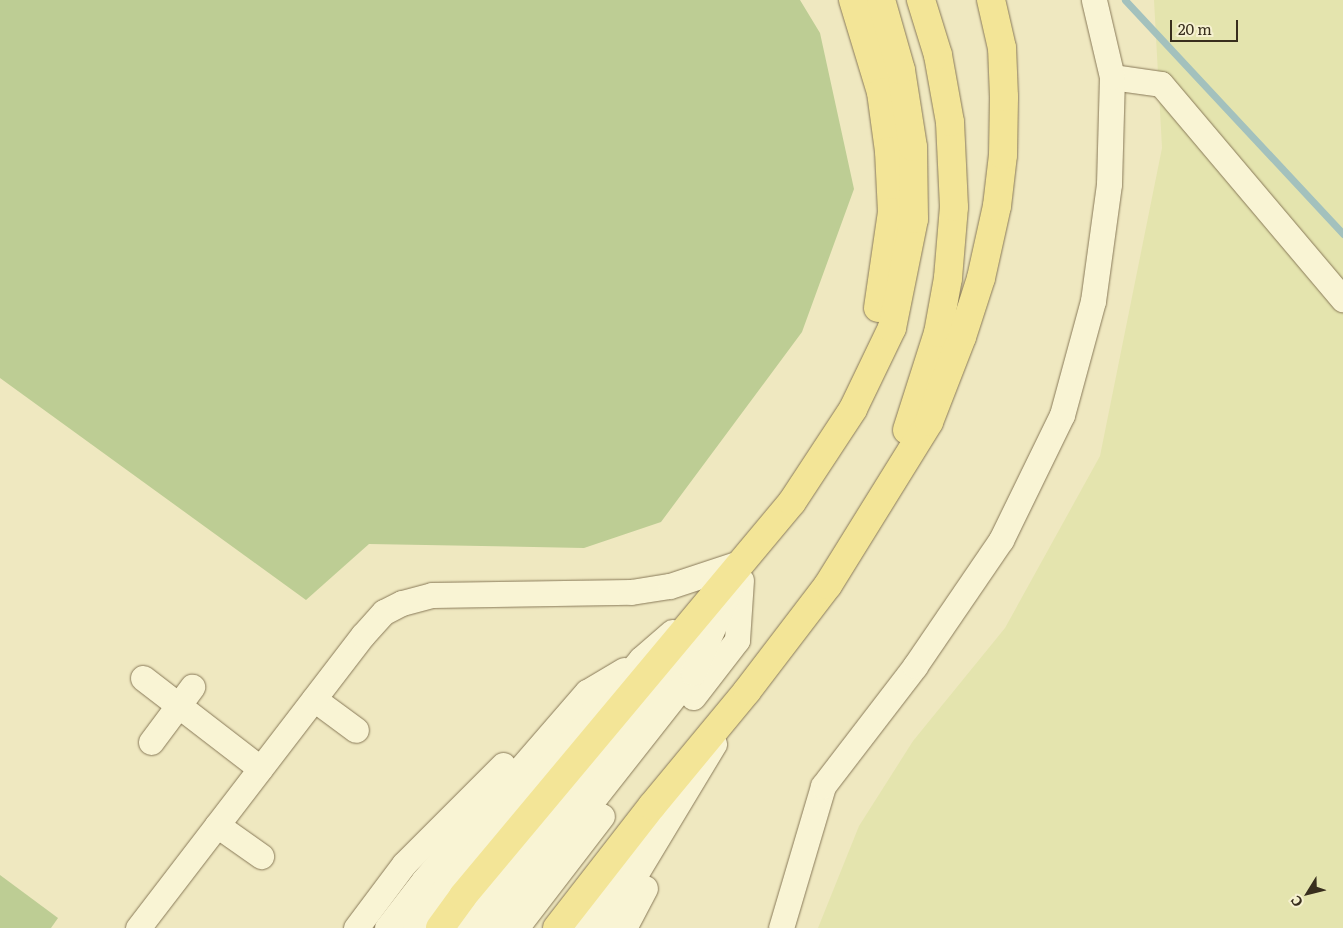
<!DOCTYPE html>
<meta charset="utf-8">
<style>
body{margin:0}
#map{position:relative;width:1343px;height:928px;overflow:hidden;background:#efe8c0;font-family:Literata,serif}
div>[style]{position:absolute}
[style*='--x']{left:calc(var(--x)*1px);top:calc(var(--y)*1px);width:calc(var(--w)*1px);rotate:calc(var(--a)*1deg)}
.farmland>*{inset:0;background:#e4e4ae}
.green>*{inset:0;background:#bdcd94}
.stream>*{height:7px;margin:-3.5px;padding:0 3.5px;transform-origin:3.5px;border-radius:3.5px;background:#a3c1bd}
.roads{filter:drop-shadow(0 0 1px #887958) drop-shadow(0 0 1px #887958)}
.minor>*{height:25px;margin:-12.5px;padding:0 12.5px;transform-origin:12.5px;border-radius:12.5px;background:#f9f4d4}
.major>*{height:28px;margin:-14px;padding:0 14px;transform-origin:14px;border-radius:14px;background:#f3e597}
span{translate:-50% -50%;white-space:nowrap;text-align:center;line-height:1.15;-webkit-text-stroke:4px #f6f1d0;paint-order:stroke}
.north{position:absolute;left:1283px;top:868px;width:50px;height:50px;-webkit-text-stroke:4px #f6f1d0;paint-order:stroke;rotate:234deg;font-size:14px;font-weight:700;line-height:20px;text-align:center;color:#382e1d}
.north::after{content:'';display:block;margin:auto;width:18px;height:22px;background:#382e1d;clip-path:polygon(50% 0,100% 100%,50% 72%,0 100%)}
.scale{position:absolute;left:1170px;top:20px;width:68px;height:22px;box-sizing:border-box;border:2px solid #382e1d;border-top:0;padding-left:6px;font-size:15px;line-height:18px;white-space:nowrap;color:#382e1d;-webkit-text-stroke:4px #f6f1d0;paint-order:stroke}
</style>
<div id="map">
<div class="farmland">
<i style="clip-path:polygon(1154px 0,1343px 0,1343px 928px,818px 928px,859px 826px,913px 741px,1005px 628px,1100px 456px,1162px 148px)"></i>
</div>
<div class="green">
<i style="clip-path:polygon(0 0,800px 0,820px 33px,854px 189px,802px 332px,661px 522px,584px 548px,369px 544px,306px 600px,0 378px)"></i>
<i style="clip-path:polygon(0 875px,58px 918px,51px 928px,0 928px)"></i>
</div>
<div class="stream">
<i style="--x:1125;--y:0;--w:320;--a:47"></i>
</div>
<div class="roads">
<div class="minor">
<i style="--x:1112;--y:77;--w:49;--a:8.1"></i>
<i style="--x:1161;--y:84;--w:282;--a:49.8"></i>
<i style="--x:143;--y:678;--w:148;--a:37.6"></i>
<i style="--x:693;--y:697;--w:72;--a:-52.3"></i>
<i style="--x:737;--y:640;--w:60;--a:-86.2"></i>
<i style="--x:314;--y:699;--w:52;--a:36.4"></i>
<i style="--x:151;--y:742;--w:69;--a:-53.3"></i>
<i style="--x:217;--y:825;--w:54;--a:35.2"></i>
<i style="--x:138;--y:928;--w:369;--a:-52.5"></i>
<i style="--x:363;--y:635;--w:31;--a:-48"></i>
<i style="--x:384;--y:612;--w:20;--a:-27"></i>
<i style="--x:402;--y:603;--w:31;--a:-15"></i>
<i style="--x:432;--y:595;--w:199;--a:-0.9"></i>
<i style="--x:631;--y:592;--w:39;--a:-9"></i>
<i style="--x:670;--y:586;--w:76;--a:-18.4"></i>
<i style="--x:356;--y:928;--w:80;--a:-53.1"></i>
<i style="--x:404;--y:864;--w:140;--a:-45"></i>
<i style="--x:387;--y:928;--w:61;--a:-52.4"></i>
<i style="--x:424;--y:880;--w:249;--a:-49.1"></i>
<i style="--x:587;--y:692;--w:43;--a:-30.7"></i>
<i style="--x:415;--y:928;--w:45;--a:-53.1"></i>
<i style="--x:442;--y:892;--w:306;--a:-49.5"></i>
<i style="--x:641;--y:659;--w:41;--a:-41.1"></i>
<i style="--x:466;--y:928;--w:326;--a:-51.1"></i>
<i style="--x:671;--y:674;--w:51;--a:-61.9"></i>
<i style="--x:492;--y:928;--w:325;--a:-51.8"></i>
<i style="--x:693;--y:673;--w:106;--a:-66.1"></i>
<i style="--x:516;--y:928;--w:141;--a:-52.5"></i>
<i style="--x:579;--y:928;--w:120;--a:-54.5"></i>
<i style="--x:603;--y:928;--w:215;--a:-58.9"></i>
<i style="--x:624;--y:928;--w:45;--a:-62.3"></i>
<i style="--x:781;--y:928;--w:148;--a:-73.5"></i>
<i style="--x:823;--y:786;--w:151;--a:-52.5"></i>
<i style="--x:915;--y:666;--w:153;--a:-55.7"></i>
<i style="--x:1001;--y:540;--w:139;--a:-64"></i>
<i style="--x:1062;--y:415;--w:118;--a:-74.8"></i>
<i style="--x:1093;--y:301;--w:118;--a:-82.2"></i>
<i style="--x:1109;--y:184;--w:107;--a:-88.4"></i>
<i style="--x:1112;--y:77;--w:79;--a:-103.2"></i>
</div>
<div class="major">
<i style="--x:853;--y:0;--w:96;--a:73.1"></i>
<i style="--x:881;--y:92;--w:60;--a:82.3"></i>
<i style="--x:889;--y:151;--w:61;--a:87.2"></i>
<i style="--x:892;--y:212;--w:97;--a:98.3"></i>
<i style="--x:907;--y:430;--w:102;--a:-72.3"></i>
<i style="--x:938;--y:333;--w:56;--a:-79.7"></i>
<i style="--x:948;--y:278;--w:71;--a:-85.2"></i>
<i style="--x:954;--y:207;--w:85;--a:-92.7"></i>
<i style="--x:950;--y:122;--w:68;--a:-100.2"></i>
<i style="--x:938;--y:55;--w:58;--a:-107.2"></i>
<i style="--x:440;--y:928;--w:39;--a:-54"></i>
<i style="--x:463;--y:896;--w:513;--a:-50.14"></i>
<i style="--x:792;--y:502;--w:111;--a:-56.7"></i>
<i style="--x:853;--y:409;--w:90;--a:-64.3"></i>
<i style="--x:892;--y:328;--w:111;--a:-78.6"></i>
<i style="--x:914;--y:219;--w:72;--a:-90.8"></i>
<i style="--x:913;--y:147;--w:78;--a:-98.9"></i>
<i style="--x:901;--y:70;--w:73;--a:-105.9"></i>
<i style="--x:557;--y:928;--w:155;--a:-52.1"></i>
<i style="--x:652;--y:806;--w:149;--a:-50.4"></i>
<i style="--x:747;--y:691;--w:133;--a:-52.6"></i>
<i style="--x:828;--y:585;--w:192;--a:-58.2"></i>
<i style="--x:929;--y:422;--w:91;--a:-68.8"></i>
<i style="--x:962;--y:337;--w:62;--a:-72.1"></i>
<i style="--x:981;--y:278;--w:74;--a:-77.5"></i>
<i style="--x:997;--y:206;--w:51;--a:-83.3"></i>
<i style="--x:1003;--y:155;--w:58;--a:-89"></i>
<i style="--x:1004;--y:97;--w:49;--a:-92.3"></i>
<i style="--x:1002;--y:48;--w:49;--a:-102.9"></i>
</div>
</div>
<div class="north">С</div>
<div class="scale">20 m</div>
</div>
